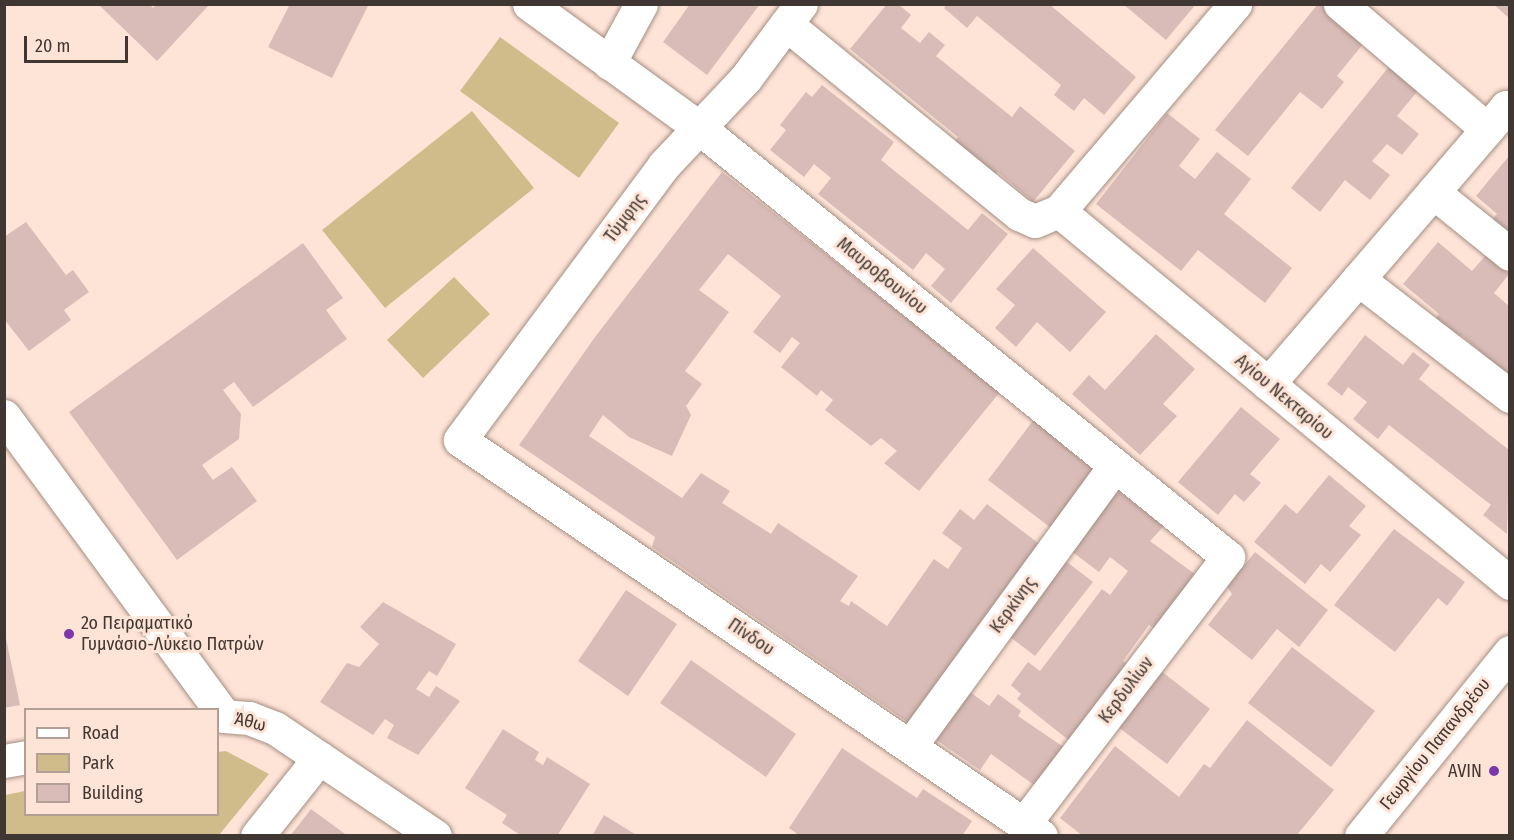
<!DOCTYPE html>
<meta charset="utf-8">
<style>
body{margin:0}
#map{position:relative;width:1514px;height:840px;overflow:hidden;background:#fee4d7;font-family:"Fira Sans Condensed",sans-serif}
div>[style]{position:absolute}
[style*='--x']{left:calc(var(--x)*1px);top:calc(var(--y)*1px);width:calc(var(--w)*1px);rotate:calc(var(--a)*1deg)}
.green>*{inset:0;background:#d0bc8a}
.building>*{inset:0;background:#d9bcb8}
.roads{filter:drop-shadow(0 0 2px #a58e82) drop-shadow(0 0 2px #a58e82)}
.street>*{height:33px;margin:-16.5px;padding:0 16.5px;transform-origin:16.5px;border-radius:16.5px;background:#fff}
.primary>*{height:33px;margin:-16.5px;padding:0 16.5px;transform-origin:16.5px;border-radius:16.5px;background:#fff}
.dots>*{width:16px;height:16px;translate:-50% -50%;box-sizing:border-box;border:3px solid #fee4d7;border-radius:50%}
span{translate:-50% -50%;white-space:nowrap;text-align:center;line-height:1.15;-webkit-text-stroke:6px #fee4d7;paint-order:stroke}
.street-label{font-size:18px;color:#413732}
.poi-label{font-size:18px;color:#413732}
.left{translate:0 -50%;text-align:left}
.right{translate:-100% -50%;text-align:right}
.frame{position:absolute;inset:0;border:6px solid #413732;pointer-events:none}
.legend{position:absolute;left:24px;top:708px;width:195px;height:108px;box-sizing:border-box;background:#fee4d7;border:2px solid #b29f95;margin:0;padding:8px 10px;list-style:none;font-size:18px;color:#413732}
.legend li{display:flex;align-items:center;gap:12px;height:30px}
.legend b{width:30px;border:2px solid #b29f95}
.scale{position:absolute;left:24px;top:36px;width:104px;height:27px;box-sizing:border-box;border:3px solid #413732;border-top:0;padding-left:8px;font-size:18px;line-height:21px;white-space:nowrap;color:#413732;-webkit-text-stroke:4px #fee4d7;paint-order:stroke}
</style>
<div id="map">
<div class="green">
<i style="clip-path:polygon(500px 37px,619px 123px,579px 178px,460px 91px)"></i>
<i style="clip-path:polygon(472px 111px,534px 188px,385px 308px,322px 230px)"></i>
<i style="clip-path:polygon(454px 277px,490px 314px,423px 378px,387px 340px)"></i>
<i style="clip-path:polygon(226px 751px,269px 774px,219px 835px,5px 835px,5px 795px,25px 791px,26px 814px,218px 814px,218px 752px)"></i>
</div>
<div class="building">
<i style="clip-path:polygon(98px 4px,149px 4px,153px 8px,157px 4px,210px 4px,157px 61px)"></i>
<i style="clip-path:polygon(290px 4px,369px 4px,332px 78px,268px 47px)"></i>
<i style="clip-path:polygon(690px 4px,760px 4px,707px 75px,663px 42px)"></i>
<i style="clip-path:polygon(887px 4px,898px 4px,911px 15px,901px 28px,920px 43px,929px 32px,945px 45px,936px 56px,1012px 117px,1020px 106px,1075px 151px,1033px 202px,998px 172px,990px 181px,950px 147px,958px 137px,850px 49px)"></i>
<i style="clip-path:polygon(947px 4px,1049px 4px,1136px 77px,1104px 115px,1084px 98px,1074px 111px,1054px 95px,1061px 85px,977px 16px,967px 28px,944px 8px)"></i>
<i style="clip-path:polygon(1123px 4px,1196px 4px,1166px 40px)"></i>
<i style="clip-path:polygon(1318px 4px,1326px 4px,1368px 38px,1337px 76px,1344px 82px,1322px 109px,1300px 92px,1248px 156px,1215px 130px)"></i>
<i style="clip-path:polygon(1493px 4px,1509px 4px,1509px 18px)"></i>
<i style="clip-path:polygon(1391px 64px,1421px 87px,1397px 116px,1419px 134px,1402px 155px,1387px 144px,1372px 161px,1390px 175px,1370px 200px,1345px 180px,1320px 212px,1291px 188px)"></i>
<i style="clip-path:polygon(822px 85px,894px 142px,881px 160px,968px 230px,982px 213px,1008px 234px,951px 303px,931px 286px,945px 269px,926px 253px,913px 270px,818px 194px,831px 178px,814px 164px,804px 177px,770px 150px,786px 130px,780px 125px,806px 92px,812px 97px)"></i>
<i style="clip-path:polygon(1167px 113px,1200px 139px,1179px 166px,1195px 179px,1217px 152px,1251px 179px,1224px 214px,1292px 268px,1265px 303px,1198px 250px,1181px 271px,1096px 204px)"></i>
<i style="clip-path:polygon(1509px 156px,1509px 231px,1502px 240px,1485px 227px,1497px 214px,1476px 196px)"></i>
<i style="clip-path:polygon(722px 172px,1000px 392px,919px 491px,884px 463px,897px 451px,881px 438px,871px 446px,825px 410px,833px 400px,821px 390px,817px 396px,781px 367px,800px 343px,792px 337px,780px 353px,753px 332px,781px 296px,728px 254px,699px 290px,729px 312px,685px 371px,702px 384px,686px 406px,691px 415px,672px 456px,629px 437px,603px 415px,589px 436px,682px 498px,701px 473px,730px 491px,722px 503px,771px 534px,778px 523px,858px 576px,840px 601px,849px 606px,851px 601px,887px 626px,934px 559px,948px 569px,962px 548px,942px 533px,960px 509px,974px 520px,987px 504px,1042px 546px,912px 725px,652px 547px,655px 537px,519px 445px,595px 337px)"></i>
<i style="clip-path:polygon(26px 222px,66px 275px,73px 270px,89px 292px,64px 310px,71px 320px,29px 351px,4px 319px,4px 237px)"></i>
<i style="clip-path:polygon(1438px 242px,1472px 271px,1486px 255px,1509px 274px,1494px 293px,1509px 306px,1509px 376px,1461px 335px,1452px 346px,1429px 326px,1439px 314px,1403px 284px)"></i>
<i style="clip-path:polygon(303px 243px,343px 298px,326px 310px,347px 339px,253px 407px,234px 382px,223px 390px,241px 414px,239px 439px,202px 465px,213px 480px,232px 467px,257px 501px,177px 560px,69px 412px)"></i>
<i style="clip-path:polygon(1033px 248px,1106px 312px,1070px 352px,1037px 322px,1016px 347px,995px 328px,1015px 305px,996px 289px)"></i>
<i style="clip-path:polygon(1156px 334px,1195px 369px,1163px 404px,1177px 416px,1140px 455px,1072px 394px,1089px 375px,1105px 390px)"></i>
<i style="clip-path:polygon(1365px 335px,1403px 365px,1413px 352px,1430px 365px,1419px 379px,1509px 450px,1507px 534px,1483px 515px,1491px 505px,1389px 425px,1378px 439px,1353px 419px,1367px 402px,1348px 387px,1342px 396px,1327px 384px)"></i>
<i style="clip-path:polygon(1241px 407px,1280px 439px,1250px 474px,1261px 483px,1244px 502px,1235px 494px,1218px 515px,1178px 482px)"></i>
<i style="clip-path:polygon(1035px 418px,1102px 468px,1055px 531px,988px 480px)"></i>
<i style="clip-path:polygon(1329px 475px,1366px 506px,1349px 526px,1361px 535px,1330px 572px,1321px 564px,1305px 584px,1254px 542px,1285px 504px,1297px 514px)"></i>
<i style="clip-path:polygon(1117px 490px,1164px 526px,1150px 541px,1196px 575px,1155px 629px,1149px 625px,1123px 661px,1130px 666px,1071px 742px,1017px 699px,1021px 694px,1011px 685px,1028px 662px,1040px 671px,1102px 589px,1110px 595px,1128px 571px,1110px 557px,1099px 572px,1070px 550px)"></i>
<i style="clip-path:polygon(1394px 529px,1465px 582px,1447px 606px,1438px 598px,1395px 652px,1334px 605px)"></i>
<i style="clip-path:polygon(1255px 552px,1328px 610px,1299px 647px,1277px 629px,1252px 660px,1208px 625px,1232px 594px,1227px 587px)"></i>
<i style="clip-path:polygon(1063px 559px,1093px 582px,1035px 656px,1005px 633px)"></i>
<i style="clip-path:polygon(626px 590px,677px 624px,628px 696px,578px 661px)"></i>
<i style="clip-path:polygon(383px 602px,456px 644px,437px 676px,429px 671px,416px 689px,429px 697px,436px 686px,460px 701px,418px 755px,387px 738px,394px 725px,385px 719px,373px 735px,320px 702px,347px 663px,359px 667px,379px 644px,360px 627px)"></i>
<i style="clip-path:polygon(4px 629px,20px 705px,4px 708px)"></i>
<i style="clip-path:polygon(1292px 647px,1375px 711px,1331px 767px,1248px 703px)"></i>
<i style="clip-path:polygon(691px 660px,796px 734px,766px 777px,660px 703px)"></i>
<i style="clip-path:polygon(1161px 671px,1210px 709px,1167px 764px,1118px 727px)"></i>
<i style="clip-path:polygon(966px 689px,989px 706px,998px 694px,1021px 711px,1018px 716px,1065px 748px,1037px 787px,991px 754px,980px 770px,932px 737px)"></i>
<i style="clip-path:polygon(1247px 720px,1334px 790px,1296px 836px,1083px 836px,1060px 818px,1115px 746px,1179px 797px,1204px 764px,1210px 768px)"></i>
<i style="clip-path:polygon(503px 729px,539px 752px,535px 760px,543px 765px,547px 757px,590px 784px,557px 836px,522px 836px,502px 823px,507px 815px,465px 788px)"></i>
<i style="clip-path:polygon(842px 748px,917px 798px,923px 789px,972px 821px,962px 836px,800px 836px,789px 828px)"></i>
<i style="clip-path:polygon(311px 809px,348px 836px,290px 836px)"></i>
<i style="clip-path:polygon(604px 815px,638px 836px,592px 836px)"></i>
</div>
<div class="roads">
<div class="street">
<i style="--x:529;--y:4;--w:208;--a:36"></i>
<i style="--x:697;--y:126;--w:684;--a:39.07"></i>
<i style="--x:1228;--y:557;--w:336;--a:127.4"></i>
<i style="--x:801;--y:4;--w:94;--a:126.7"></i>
<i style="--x:745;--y:79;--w:118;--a:133.3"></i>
<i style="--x:664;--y:165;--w:342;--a:126.6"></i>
<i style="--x:460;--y:440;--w:703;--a:34.28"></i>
<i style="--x:1340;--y:4;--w:193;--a:40.4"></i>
<i style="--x:786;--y:24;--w:301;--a:39.2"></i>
<i style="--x:1019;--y:214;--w:17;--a:24"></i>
<i style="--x:1035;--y:221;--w:26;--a:-23"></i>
<i style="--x:1059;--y:211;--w:272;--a:-49.6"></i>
<i style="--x:609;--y:63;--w:67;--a:-61.5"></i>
<i style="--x:1433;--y:192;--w:99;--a:38.8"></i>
<i style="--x:1059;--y:211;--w:585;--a:39.52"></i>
<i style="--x:1358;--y:279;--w:192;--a:37.6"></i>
<i style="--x:1268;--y:384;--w:365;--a:-49.3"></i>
<i style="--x:1506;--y:107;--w:5;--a:37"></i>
<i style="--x:4;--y:416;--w:372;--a:53.7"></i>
<i style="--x:224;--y:716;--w:25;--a:5"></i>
<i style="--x:249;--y:718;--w:28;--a:21"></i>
<i style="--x:275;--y:728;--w:193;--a:34"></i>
<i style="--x:911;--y:745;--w:346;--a:-53.9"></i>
<i style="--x:4;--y:761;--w:22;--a:-10"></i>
<i style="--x:257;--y:836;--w:100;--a:-51.5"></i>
</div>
<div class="primary">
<i style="--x:1361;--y:836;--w:237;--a:-51"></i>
</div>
</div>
<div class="dots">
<i style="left:69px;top:634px;background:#7b36aa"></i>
<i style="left:1494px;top:771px;background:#7b36aa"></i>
</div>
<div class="street-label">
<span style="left:625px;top:218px;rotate:-53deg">Τύμφης</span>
<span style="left:882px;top:276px;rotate:39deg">Μαυροβουνίου</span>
<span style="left:1284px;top:397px;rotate:40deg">Αγίου Νεκταρίου</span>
<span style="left:1013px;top:605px;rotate:-54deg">Κερκίνης</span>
<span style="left:751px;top:637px;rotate:34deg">Πίνδου</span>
<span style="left:1126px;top:690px;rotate:-53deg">Κερδυλίων</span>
<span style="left:250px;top:722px;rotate:14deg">Άθω</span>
<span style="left:1435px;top:744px;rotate:-51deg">Γεωργίου Παπανδρέου</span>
</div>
<div class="poi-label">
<span class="left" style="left:81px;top:634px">2ο Πειραματικό<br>Γυμνάσιο-Λύκειο Πατρών</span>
<span class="right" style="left:1482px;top:771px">AVIN</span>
</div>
<div class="frame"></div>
<ul class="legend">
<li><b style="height:8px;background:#fff"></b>Road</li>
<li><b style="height:16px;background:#d0bc8a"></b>Park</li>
<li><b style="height:16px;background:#d9bcb8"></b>Building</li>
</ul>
<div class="scale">20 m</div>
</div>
